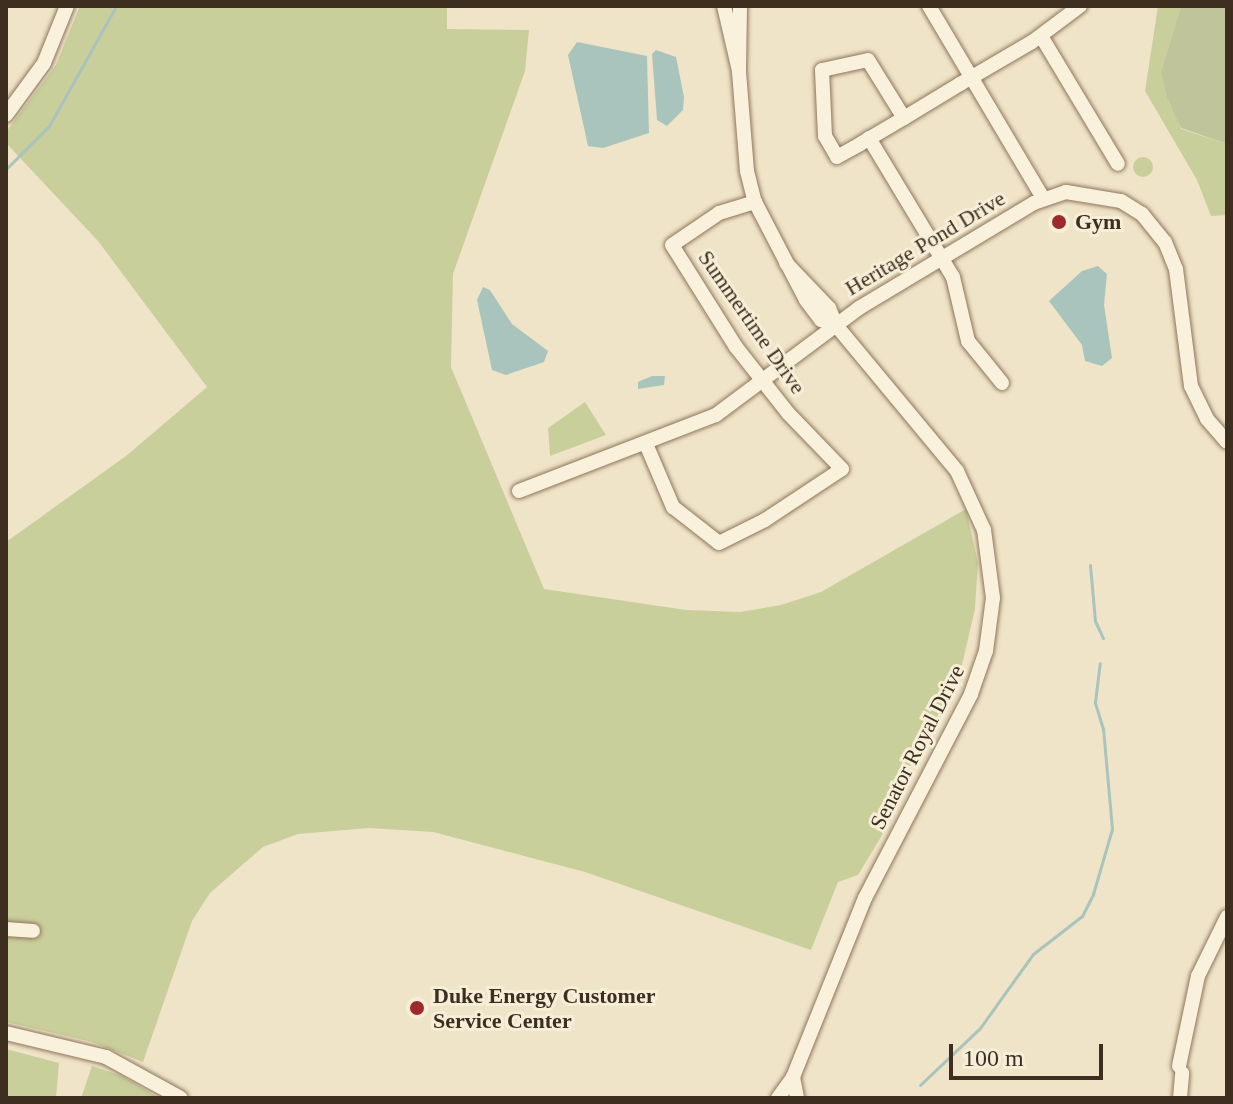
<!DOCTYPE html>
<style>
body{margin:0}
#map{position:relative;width:1233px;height:1104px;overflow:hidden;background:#f0e4c8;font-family:"Times New Roman",serif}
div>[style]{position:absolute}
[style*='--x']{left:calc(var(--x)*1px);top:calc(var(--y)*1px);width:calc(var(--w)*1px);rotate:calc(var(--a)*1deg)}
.green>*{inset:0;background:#c9cf9b}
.round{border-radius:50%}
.cemetery>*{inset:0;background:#bfc49a}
.water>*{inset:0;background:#a9c4bc}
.stream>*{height:3px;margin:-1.5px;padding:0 1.5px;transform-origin:1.5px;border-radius:1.5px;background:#a9c4bc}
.roads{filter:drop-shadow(0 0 2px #8d765c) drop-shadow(0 0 2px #8d765c)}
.minor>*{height:14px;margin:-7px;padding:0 7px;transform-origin:7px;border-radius:7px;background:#faf1dc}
.dots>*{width:22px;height:22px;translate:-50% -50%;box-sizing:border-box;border:4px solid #f7eed8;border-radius:50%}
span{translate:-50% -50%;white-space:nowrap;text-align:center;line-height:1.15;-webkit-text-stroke:6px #f7eed8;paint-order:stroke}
.poi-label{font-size:22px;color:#3d2e20;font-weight:700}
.left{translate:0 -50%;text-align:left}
.street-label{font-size:22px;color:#3d2e20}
.frame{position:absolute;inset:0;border:8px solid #3d2e20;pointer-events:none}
.scale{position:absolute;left:949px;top:1044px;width:154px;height:36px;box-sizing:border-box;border:4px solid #3d2e20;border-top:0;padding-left:10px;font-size:24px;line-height:28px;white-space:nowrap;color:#3d2e20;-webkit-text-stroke:6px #f7eed8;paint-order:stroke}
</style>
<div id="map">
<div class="green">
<i style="clip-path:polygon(80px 6px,447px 6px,447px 29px,529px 30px,525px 71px,453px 274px,451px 367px,544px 589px,686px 610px,740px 612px,781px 605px,821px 592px,966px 509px,978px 563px,975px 609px,955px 695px,911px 763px,881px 837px,858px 875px,838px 882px,811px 950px,585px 872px,433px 832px,369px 828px,298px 834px,263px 847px,210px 893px,192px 921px,143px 1062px,92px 1042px,6px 1022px,6px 542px,126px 456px,207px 387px,98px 241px,6px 143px,6px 132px,56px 65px)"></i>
<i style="clip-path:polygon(1158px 6px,1181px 6px,1161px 71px,1181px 129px,1227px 144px,1227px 215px,1211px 216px,1197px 180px,1145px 91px)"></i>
<i class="round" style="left:1133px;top:157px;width:20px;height:20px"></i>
<i style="clip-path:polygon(585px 402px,606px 435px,550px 456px,548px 428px)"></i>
<i style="clip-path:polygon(6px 1049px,59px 1063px,56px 1098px,6px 1098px)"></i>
<i style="clip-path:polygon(92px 1066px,122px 1076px,159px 1098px,81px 1098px)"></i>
</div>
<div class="cemetery">
<i style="clip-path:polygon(1181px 6px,1227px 6px,1227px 144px,1181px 128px,1167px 97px,1161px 71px)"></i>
</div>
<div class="water">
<i style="clip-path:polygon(577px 42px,647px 56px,649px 133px,603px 148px,588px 146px,568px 55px)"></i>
<i style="clip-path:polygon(656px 50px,676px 57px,684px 97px,683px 110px,667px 126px,657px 120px,652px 54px)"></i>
<i style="clip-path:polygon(1098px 266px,1107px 274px,1104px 305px,1112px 358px,1102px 366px,1085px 361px,1082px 345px,1049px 301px,1082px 271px)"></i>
<i style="clip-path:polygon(483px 287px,490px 290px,512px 324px,548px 351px,544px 362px,506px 375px,492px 370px,477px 300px)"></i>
<i style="clip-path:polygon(652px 376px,665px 376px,664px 385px,638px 389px,638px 382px)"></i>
</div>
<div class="stream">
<i style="--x:6;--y:169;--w:61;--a:-45"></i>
<i style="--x:49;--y:126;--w:137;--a:-60.8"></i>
<i style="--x:1090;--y:565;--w:56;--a:84.9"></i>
<i style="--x:1095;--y:621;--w:19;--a:65"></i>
<i style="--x:920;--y:1085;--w:83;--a:-43.5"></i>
<i style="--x:980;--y:1028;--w:91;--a:-54.4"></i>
<i style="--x:1033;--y:954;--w:62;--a:-37.8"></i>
<i style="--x:1082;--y:916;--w:25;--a:-63"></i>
<i style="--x:1093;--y:894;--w:68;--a:-73.7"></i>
<i style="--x:1112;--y:829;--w:100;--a:-95.1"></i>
<i style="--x:1103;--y:729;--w:28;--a:-107"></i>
<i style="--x:1095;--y:702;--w:39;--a:-83"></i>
</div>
<div class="roads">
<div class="minor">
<i style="--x:724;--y:6;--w:67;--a:77"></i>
<i style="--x:740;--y:6;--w:66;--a:90.9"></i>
<i style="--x:739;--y:72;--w:99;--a:85.4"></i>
<i style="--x:747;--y:171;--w:32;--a:76"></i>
<i style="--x:755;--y:202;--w:110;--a:62.5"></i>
<i style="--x:806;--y:300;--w:25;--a:53"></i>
<i style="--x:821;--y:320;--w:16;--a:18"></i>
<i style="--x:929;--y:6;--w:223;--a:59.3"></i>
<i style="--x:1041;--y:36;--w:149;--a:59"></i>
<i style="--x:6;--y:115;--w:64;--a:-53.8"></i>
<i style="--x:44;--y:63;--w:61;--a:-68"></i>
<i style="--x:904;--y:118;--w:68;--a:-121.8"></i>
<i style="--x:868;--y:60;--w:47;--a:167.7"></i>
<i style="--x:822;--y:70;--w:66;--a:87.4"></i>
<i style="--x:825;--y:136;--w:24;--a:60"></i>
<i style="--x:837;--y:157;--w:26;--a:-29"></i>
<i style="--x:860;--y:144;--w:51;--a:-30.6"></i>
<i style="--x:904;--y:118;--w:66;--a:-31.3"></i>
<i style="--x:960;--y:84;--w:83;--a:-30.3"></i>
<i style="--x:1032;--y:42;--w:60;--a:-36.9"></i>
<i style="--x:869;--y:138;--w:162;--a:58.9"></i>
<i style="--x:953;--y:277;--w:66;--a:76.8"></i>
<i style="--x:968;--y:341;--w:54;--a:51"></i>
<i style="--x:646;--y:444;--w:69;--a:66.8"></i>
<i style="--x:673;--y:507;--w:58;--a:38"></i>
<i style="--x:719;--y:543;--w:51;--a:-26.6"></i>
<i style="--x:765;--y:520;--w:92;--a:-33.5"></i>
<i style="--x:842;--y:469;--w:78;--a:-134"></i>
<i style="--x:788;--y:413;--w:84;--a:-128.2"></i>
<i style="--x:736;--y:347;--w:120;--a:-122.1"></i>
<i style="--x:672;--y:245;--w:57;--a:-34.2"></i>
<i style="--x:719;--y:213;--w:38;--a:-17"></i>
<i style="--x:519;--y:491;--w:211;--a:-21.1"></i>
<i style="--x:716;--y:415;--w:179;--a:-36.8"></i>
<i style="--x:859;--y:308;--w:204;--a:-31"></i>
<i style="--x:1034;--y:203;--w:34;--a:-19"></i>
<i style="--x:1066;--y:192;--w:56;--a:9.3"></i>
<i style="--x:1121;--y:201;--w:25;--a:32"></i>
<i style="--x:1142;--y:214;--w:36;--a:51"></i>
<i style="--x:1165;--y:242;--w:29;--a:68"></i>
<i style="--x:1176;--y:269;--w:118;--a:82.7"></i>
<i style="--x:1191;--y:386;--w:37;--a:64"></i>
<i style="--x:1207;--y:419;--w:30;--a:49"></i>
<i style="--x:6;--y:929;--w:27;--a:4"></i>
<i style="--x:6;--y:1033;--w:103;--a:13.5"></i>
<i style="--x:106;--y:1057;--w:85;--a:28.7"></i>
<i style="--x:1179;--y:1066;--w:92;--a:-78.1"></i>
<i style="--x:1198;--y:976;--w:66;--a:-63.8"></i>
<i style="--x:793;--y:1077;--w:21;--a:79"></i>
<i style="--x:778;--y:1098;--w:26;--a:-54"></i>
<i style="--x:793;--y:1077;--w:193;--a:-68.1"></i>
<i style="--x:865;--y:898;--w:230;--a:-62.5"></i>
<i style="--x:971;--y:694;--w:46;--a:-70.8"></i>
<i style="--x:986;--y:651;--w:53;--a:-82.5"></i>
<i style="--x:993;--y:598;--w:69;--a:-97.5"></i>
<i style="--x:984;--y:530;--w:65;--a:-114.6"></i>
<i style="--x:957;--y:471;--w:190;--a:-129.7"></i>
<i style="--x:836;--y:325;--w:18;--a:-112"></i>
<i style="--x:829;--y:308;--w:62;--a:-133.7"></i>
<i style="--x:1180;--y:1098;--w:25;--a:-85"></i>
</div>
</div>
<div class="dots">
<i style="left:1059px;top:222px;background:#9e2a2b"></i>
<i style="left:417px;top:1008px;background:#9e2a2b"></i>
</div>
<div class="poi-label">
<span class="left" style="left:1075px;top:222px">Gym</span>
<span class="left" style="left:433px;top:1008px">Duke Energy Customer<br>Service Center</span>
</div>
<div class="street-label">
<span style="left:925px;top:243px;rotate:-31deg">Heritage Pond Drive</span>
<span style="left:752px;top:322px;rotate:55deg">Summertime Drive</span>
<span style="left:917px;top:747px;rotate:-63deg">Senator Royal Drive</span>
</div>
<div class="frame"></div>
<div class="scale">100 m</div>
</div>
